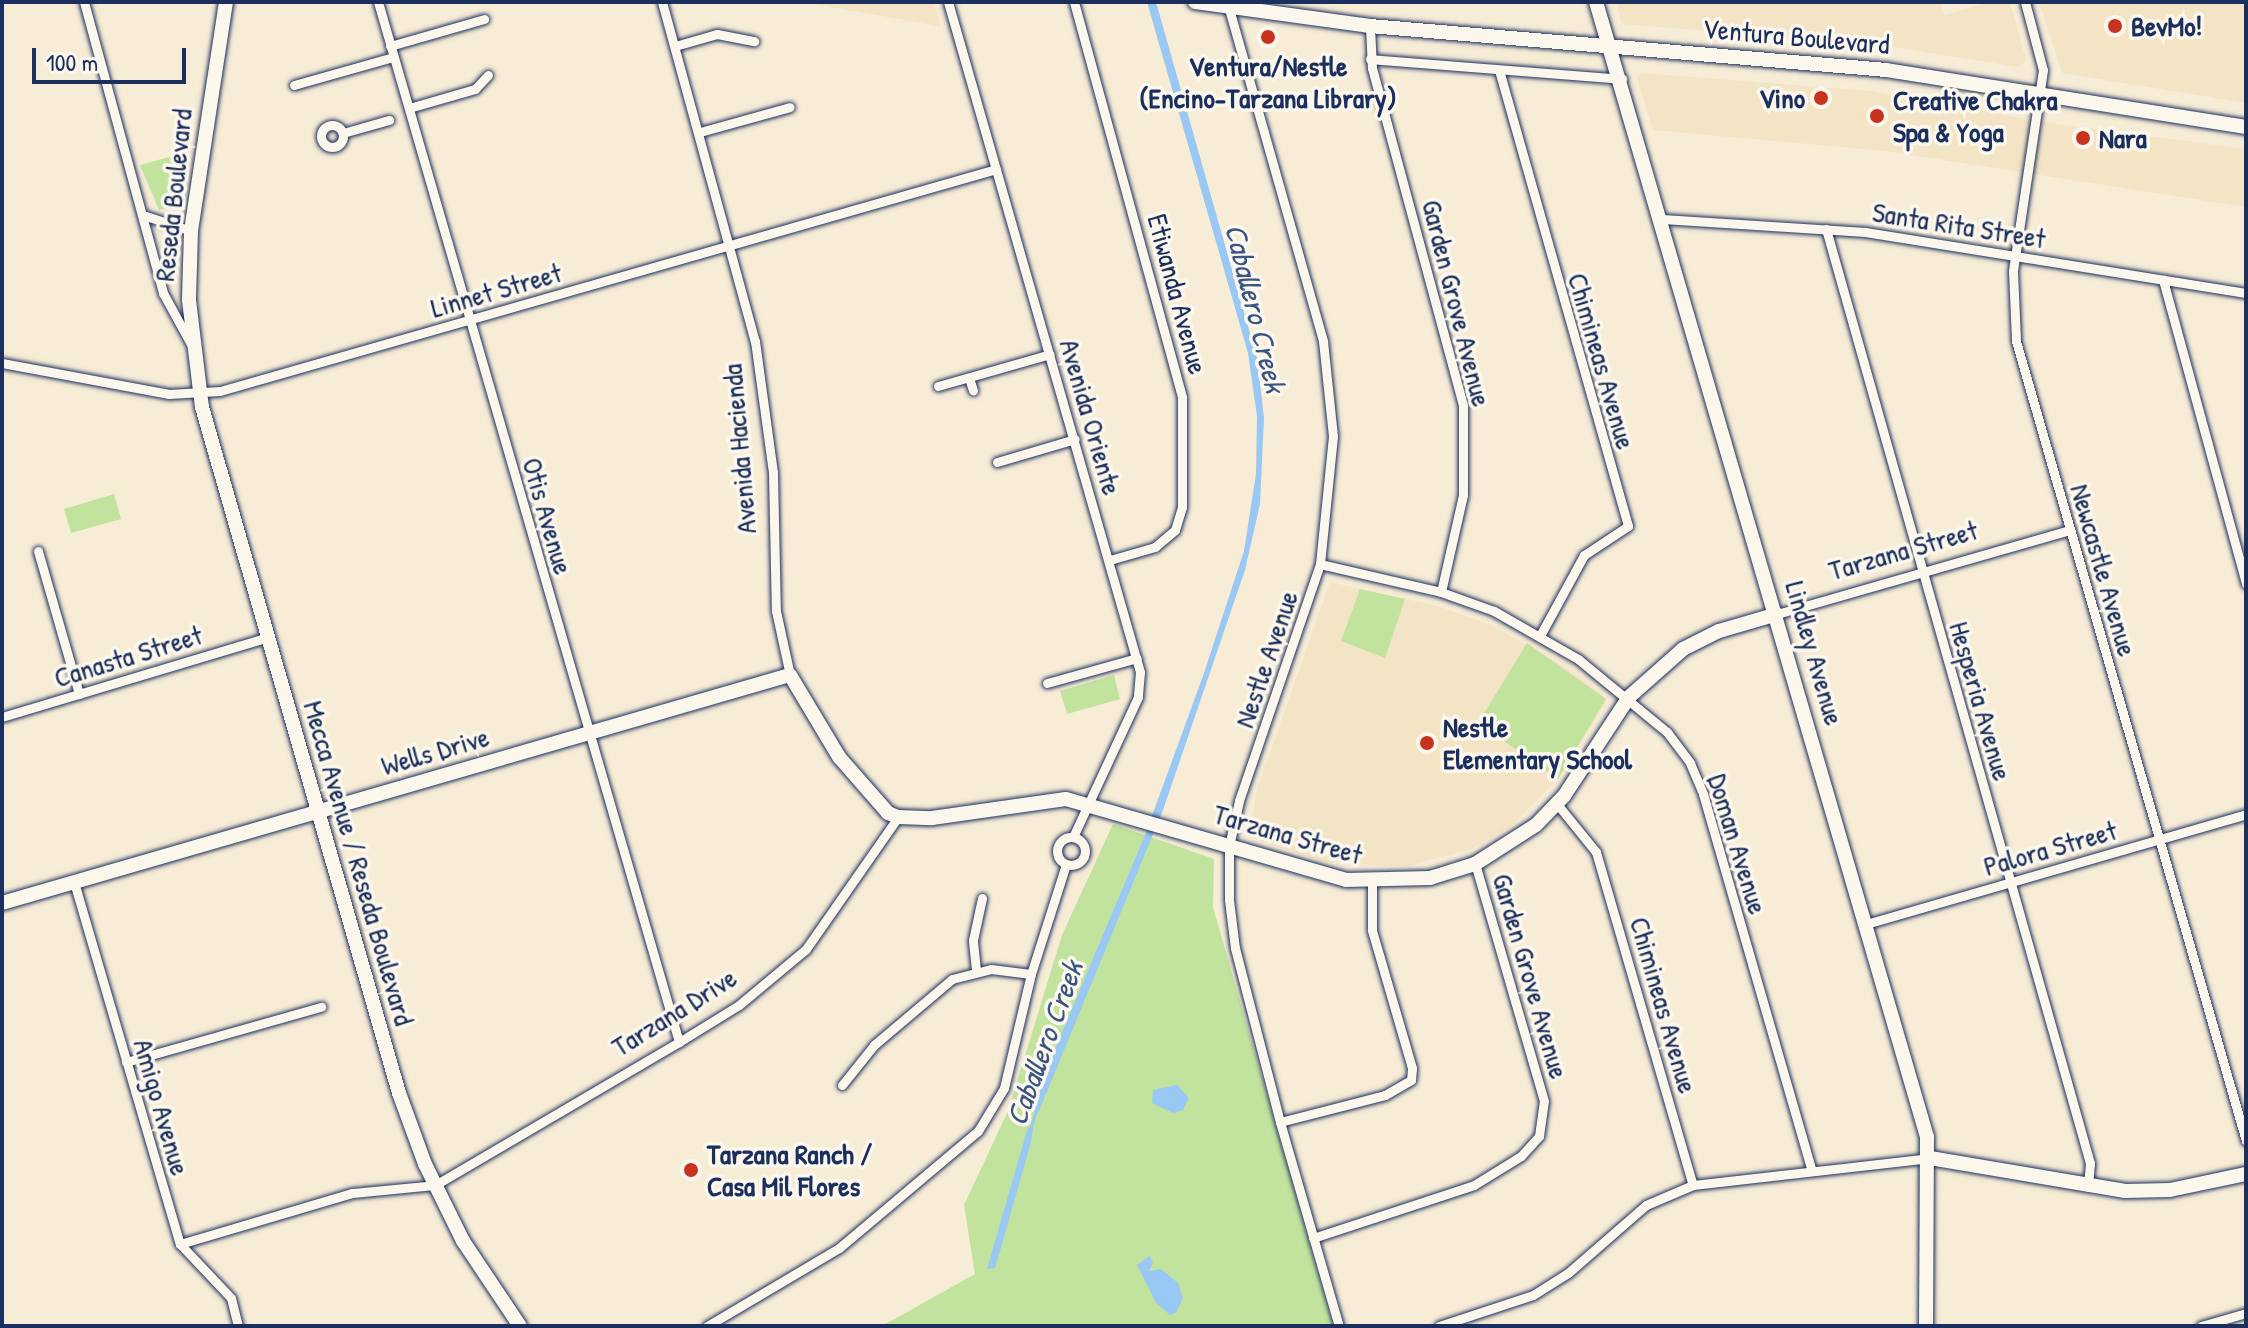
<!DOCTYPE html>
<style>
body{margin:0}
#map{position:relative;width:2248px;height:1328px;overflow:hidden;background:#f7ecd6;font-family:"Patrick Hand",sans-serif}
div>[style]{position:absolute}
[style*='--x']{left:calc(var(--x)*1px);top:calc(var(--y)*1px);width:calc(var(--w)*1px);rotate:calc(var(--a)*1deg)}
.built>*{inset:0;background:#f4e4c6}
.green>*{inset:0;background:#c1e39d}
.water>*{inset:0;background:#99c8f4}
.stream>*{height:3px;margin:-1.5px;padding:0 1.5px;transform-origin:1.5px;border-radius:1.5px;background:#99c8f4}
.roads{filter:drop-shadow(0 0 2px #1b2f5e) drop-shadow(0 0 2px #1b2f5e)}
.street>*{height:9px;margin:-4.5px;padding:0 4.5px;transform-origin:4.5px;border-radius:4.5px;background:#fbf7ec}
.street>.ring{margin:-4.5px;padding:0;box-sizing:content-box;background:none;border:9px solid #fbf7ec;border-radius:50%}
.secondary>*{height:14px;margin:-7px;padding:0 7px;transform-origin:7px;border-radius:7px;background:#fbf7ec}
.primary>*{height:14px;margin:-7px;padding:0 7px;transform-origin:7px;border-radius:7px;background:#fbf7ec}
.dots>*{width:22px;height:22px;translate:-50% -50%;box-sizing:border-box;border:4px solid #fbf7ec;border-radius:50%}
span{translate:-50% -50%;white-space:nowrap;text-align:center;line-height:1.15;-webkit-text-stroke:7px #fbf7ec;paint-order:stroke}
.poi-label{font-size:28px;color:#1b2f5e;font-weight:700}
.left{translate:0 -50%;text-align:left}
.right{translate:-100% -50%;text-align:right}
.street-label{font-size:28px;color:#1b2f5e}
.water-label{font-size:30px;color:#3a5584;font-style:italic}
.frame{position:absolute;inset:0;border:4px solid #1b2f5e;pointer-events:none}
.scale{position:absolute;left:32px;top:48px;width:154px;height:36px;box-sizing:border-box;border:4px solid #1b2f5e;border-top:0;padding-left:10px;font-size:24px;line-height:28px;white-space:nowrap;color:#1b2f5e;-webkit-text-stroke:6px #fbf7ec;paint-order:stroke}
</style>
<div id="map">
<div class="built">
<i style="clip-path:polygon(801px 2px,934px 2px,940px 25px,940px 26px)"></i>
<i style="clip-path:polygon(1616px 2px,1940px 2px,1945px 15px,1989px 2px,2010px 2px,2026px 60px,2019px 67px,1880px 45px,1622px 24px)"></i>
<i style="clip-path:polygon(2039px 2px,2246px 2px,2246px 103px,2062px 73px)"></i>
<i style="clip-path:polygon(1642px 73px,1870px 91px,2049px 123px,2246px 149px,2246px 207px,1885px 151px,1653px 130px,1637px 78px)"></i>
<i style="clip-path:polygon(1330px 582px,1438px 606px,1492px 625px,1572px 671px,1604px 696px,1606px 702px,1558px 779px,1511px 826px,1472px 849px,1403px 867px,1321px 861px,1249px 837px,1257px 789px)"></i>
</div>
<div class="green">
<i style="clip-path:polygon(187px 152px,174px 206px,159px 210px,140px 165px)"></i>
<i style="clip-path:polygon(114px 494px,121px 519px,71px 533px,64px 509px)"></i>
<i style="clip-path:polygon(1360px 589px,1405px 599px,1385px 658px,1341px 641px)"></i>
<i style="clip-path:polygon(1527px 643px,1606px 699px,1558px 779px,1478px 723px)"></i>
<i style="clip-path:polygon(1114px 675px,1120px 699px,1067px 714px,1060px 691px)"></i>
<i style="clip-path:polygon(1113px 824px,1214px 859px,1213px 907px,1333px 1326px,882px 1326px,975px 1274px,964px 1205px,1008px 1111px,1062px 935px)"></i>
</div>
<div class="water">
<i style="clip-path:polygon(1147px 2px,1156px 2px,1257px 358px,1264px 418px,1260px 504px,1245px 570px,1163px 810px,1039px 1111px,1034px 1109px,1048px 1066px,1145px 835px,1203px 676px,1244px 551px,1256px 474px,1257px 416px,1248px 353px)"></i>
<i style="clip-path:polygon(1177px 1085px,1189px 1098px,1183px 1110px,1173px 1113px,1152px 1103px,1153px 1090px)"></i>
<i style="clip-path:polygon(1028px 1127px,1033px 1128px,1031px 1142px,1010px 1216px,995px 1268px,987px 1269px)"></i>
<i style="clip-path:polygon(1149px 1256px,1153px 1262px,1149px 1271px,1161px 1269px,1178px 1283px,1183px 1298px,1176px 1313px,1170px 1315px,1156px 1303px,1137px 1265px)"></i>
</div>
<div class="stream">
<i style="--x:1030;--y:1129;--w:20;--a:-72"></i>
</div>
<div class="roads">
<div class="street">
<i style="--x:84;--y:2;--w:302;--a:74.8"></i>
<i style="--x:163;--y:293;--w:60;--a:61.3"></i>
<i style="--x:378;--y:2;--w:1083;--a:73.86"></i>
<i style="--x:662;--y:2;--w:352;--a:74.7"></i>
<i style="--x:755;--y:341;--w:133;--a:82.2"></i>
<i style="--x:773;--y:473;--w:138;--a:88.8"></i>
<i style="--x:776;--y:611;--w:66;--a:77.7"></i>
<i style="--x:948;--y:2;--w:697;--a:74.01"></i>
<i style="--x:1140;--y:672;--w:25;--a:95"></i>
<i style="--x:1138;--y:697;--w:154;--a:114.9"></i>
<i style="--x:1074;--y:2;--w:410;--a:74.7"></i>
<i style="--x:1182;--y:398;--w:109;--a:90"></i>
<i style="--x:1182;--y:507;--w:24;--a:107"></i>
<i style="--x:1175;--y:530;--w:26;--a:140"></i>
<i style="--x:1155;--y:547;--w:47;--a:163.9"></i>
<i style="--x:2025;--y:2;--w:70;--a:75.2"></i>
<i style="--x:2043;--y:70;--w:203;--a:98.5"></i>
<i style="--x:2013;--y:271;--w:70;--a:87.5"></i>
<i style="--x:2016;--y:341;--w:832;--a:73.96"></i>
<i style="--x:1228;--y:5;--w:349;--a:74.2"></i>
<i style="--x:1323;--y:341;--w:96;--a:84"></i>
<i style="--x:1333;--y:436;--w:129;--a:95.8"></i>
<i style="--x:1320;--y:564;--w:250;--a:108.9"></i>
<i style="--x:1239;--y:801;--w:46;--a:102.5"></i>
<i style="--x:1229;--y:846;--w:54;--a:90"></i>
<i style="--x:1229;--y:900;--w:48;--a:82.9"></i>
<i style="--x:1235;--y:948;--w:180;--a:75.5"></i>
<i style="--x:1280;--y:1122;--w:212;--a:73.9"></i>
<i style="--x:1370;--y:26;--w:42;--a:87.3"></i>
<i style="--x:1372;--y:68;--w:350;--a:74.9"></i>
<i style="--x:1463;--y:406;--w:89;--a:90"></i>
<i style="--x:1463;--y:495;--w:99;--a:102.8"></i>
<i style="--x:390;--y:46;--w:98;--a:-16"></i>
<i style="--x:675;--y:46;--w:44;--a:-15.9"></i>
<i style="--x:717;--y:34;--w:38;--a:11"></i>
<i style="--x:1370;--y:59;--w:253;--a:4.5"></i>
<i style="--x:1499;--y:70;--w:474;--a:74.2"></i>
<i style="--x:1628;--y:526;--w:53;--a:146.6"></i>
<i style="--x:1584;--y:555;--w:90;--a:118.6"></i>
<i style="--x:294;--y:85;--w:103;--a:-15.8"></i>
<i style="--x:409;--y:108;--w:69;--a:-16.1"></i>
<i style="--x:475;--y:89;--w:19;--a:-47"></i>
<i class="ring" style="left:321px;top:125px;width:13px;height:13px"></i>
<i style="--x:700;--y:132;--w:93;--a:-15.5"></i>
<i style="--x:343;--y:133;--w:48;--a:-15.8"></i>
<i style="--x:143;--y:215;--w:51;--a:18.4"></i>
<i style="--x:1663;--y:219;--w:202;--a:3.7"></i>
<i style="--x:1865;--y:232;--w:386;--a:9.1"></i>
<i style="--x:1826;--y:229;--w:971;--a:74.22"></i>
<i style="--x:2090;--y:1163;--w:24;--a:95"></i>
<i style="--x:2163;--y:280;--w:315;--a:74.7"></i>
<i style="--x:2;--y:363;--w:170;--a:10.5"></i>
<i style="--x:169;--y:394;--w:51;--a:-3.4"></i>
<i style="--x:220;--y:391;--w:807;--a:-15.96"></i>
<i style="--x:969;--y:378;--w:13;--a:72"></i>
<i style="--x:938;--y:386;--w:116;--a:-15.9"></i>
<i style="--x:997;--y:462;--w:81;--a:-16.4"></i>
<i style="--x:38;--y:551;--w:149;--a:74"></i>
<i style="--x:1320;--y:564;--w:124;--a:13"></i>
<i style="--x:1441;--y:592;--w:56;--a:19.7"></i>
<i style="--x:1494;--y:611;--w:97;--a:29.7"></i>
<i style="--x:1578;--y:659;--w:115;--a:39.4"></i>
<i style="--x:1667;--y:732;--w:39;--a:53"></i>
<i style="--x:1690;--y:763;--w:34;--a:67"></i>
<i style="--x:1703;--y:794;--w:389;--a:73.9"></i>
<i style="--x:1777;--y:614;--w:305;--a:-16"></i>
<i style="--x:1047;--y:683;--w:93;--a:-15.5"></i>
<i style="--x:2;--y:717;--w:276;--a:-16.7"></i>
<i style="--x:1557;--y:804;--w:62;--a:50.9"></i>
<i style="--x:1596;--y:852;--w:347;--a:73.8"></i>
<i class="ring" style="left:1057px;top:837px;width:19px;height:19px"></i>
<i style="--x:74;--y:882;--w:377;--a:73.7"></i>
<i style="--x:180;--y:1244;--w:74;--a:46.6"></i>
<i style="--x:231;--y:1298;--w:29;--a:76"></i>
<i style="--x:1866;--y:924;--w:396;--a:-16.1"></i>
<i style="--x:976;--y:970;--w:30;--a:-96"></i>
<i style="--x:973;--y:940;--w:43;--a:-77.9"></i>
<i style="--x:126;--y:1062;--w:203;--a:-15.8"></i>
<i style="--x:842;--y:1085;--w:51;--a:-51.3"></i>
<i style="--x:874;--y:1045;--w:102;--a:-40.2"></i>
<i style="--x:952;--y:979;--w:40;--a:-14.4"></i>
<i style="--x:991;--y:969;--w:40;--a:7.1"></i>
<i style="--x:1280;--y:1122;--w:108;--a:-14.4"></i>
<i style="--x:1385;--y:1095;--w:30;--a:-30"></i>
<i style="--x:1411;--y:1080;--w:12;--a:-85"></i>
<i style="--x:1412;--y:1068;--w:144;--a:-106.2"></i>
<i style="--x:1372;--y:930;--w:46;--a:-90"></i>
<i style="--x:1313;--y:1238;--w:169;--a:-18.2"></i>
<i style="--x:1474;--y:1185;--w:55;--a:-31.7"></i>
<i style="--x:1521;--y:1156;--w:27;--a:-48"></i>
<i style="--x:1539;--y:1136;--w:35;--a:-82"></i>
<i style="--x:1544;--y:1101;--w:247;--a:-106.2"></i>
<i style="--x:180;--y:1244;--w:179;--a:-16.5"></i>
<i style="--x:352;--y:1193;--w:83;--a:-5.5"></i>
<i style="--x:435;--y:1185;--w:283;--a:-30.4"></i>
<i style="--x:679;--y:1042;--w:70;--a:-31.7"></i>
<i style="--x:739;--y:1005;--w:87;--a:-39.9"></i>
<i style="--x:806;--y:949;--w:161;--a:-55.1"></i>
<i style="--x:707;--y:1326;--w:153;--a:-30.6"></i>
<i style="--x:839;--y:1248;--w:182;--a:-40.1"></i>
<i style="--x:978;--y:1131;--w:50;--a:-58.8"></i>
<i style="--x:1004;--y:1088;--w:117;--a:-76.7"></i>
<i style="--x:1031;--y:974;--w:115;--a:-72.3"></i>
<i style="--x:1439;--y:1326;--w:99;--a:-18.3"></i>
<i style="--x:1533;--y:1295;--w:41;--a:-32.2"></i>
<i style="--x:1568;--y:1273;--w:103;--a:-41.1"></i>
<i style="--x:1646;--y:1205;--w:51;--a:-23.1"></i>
<i style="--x:1693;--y:1185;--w:239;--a:-6.5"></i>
<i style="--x:2201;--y:1326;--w:47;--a:-16.1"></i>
</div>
<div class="secondary">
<i style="--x:226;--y:2;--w:232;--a:98.7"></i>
<i style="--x:191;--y:231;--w:69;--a:91.7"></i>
<i style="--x:189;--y:300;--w:108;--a:83.1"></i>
<i style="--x:202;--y:407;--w:714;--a:73.98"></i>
<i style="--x:399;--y:1093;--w:76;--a:69.9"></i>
<i style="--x:425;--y:1164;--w:86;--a:63.7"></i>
<i style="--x:463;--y:1241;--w:102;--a:56.2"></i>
<i style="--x:1596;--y:2;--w:1182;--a:73.74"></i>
<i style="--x:1927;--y:1137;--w:189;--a:90.3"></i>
<i style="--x:2;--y:903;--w:820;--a:-16.14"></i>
<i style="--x:790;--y:675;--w:96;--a:59.1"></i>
<i style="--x:839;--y:757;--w:74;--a:48.8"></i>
<i style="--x:888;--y:813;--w:11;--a:22"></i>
<i style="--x:898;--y:817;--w:34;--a:2"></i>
<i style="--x:932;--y:818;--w:135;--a:-8.1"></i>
<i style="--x:1066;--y:799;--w:291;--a:16.1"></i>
<i style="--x:1346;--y:880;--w:84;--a:-1.4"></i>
<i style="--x:1430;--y:878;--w:47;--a:-17.3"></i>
<i style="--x:1475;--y:864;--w:72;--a:-32.6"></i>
<i style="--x:1536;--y:825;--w:40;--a:-46"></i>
<i style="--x:1564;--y:796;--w:118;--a:-56.7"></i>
<i style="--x:1629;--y:697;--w:72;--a:-41.6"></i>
<i style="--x:1683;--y:649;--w:40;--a:-26.6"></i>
<i style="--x:1719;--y:631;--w:60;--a:-16.3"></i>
<i style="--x:1930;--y:1158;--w:198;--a:9.6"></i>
<i style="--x:2125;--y:1191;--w:45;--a:-1.3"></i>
<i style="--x:2170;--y:1190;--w:78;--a:-11.9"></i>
</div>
<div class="primary">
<i style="--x:1195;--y:2;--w:177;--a:7.8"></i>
<i style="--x:1370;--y:26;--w:518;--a:4.87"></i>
<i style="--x:1886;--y:70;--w:364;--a:9"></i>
</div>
</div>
<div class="dots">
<i style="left:2115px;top:26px;background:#c8321e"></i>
<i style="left:1268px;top:37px;background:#c8321e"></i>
<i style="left:1821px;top:98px;background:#c8321e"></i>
<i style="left:1877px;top:116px;background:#c8321e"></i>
<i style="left:2083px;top:138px;background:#c8321e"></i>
<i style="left:1427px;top:743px;background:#c8321e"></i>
<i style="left:691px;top:1170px;background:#c8321e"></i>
</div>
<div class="poi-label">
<span class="left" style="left:2131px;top:26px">BevMo!</span>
<span style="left:1268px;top:82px">Ventura/Nestle<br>(Encino-Tarzana Library)</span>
<span class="right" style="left:1805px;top:98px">Vino</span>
<span class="left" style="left:1893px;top:116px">Creative Chakra<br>Spa &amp; Yoga</span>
<span class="left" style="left:2099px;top:138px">Nara</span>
<span class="left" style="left:1443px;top:743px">Nestle<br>Elementary School</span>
<span class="left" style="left:707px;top:1170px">Tarzana Ranch /<br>Casa Mil Flores</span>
</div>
<div class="street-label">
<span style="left:1796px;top:36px;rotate:5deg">Ventura Boulevard</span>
<span style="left:173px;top:195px;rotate:-84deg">Reseda Boulevard</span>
<span style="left:1959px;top:225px;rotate:9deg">Santa Rita Street</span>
<span style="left:496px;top:290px;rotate:-16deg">Linnet Street</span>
<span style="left:1178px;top:294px;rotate:75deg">Etiwanda Avenue</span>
<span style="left:1457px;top:303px;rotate:76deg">Garden Grove Avenue</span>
<span style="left:1602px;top:361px;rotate:74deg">Chimineas Avenue</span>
<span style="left:1091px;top:417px;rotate:74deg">Avenida Oriente</span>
<span style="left:739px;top:449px;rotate:-95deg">Avenida Hacienda</span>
<span style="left:548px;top:516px;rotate:74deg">Otis Avenue</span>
<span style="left:1903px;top:550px;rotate:-16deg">Tarzana Street</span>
<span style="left:2104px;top:570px;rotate:74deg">Newcastle Avenue</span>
<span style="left:1815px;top:653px;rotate:74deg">Lindley Avenue</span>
<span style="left:128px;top:656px;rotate:-17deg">Canasta Street</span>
<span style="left:1266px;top:659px;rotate:-71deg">Nestle Avenue</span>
<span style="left:1981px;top:701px;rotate:74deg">Hesperia Avenue</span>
<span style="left:435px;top:751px;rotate:-16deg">Wells Drive</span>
<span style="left:1288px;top:834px;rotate:16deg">Tarzana Street</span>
<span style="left:1738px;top:844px;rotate:73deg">Doman Avenue</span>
<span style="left:2050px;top:848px;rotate:-16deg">Palora Street</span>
<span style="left:359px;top:863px;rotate:74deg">Mecca Avenue / Reseda Boulevard</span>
<span style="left:1531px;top:976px;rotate:74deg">Garden Grove Avenue</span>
<span style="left:1664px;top:1005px;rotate:74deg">Chimineas Avenue</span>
<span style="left:674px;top:1012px;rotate:-32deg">Tarzana Drive</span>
<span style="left:162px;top:1107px;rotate:74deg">Amigo Avenue</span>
</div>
<div class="water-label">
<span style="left:1256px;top:308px;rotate:76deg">Caballero Creek</span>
<span style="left:1044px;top:1043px;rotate:-70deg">Caballero Creek</span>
</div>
<div class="frame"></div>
<div class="scale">100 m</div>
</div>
